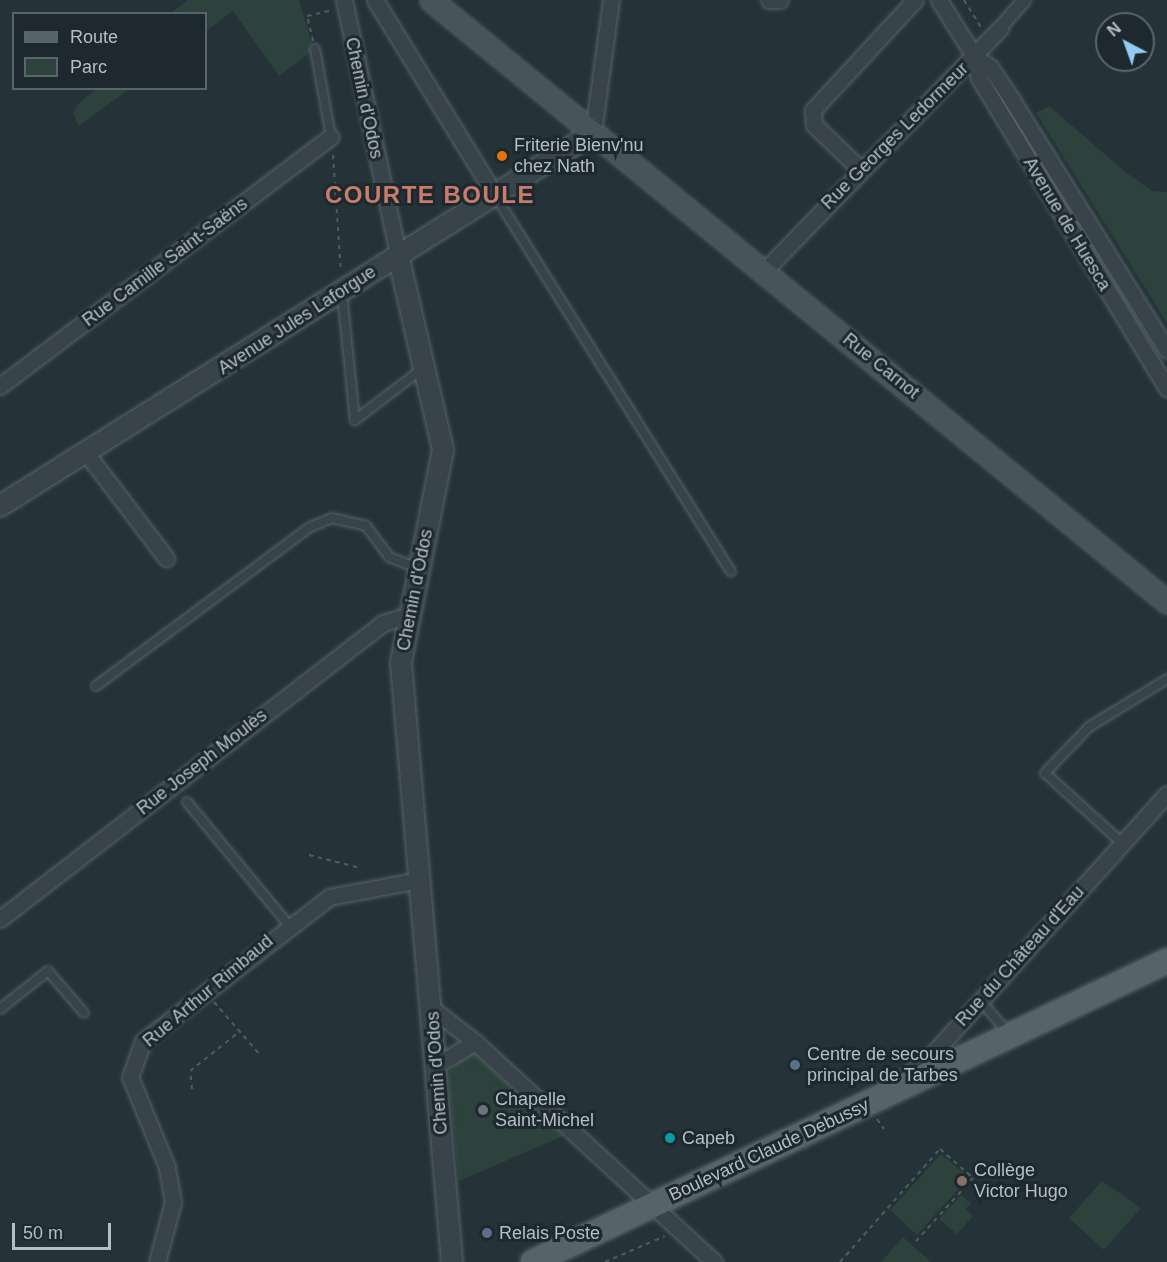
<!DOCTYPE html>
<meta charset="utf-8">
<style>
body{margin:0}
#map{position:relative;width:1167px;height:1262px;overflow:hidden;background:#253339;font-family:Arial,sans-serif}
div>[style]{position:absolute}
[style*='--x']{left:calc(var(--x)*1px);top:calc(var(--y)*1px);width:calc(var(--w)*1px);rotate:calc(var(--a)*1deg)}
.green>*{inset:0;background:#2d423c}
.path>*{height:2px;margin-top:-1px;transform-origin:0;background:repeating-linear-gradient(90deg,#4b5e5b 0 4.5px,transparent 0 9px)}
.roads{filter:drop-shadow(0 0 2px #566268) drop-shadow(0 0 2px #566268)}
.service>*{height:8px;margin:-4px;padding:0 4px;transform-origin:4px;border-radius:4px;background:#38444a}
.pedestrian>*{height:12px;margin:-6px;padding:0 6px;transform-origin:6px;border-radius:6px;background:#38444a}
.minor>*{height:15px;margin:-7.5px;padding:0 7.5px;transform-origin:7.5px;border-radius:7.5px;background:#38444a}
.tertiary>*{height:20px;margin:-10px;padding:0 10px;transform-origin:10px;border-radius:10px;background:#38444a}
.secondary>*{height:21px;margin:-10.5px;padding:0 10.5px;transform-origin:10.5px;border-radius:10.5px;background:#47545c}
.primary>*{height:24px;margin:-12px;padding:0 12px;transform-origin:12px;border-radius:12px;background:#56636a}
.dots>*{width:16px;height:16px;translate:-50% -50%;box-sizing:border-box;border:3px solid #1d292f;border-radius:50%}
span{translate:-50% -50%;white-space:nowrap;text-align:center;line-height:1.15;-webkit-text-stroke:6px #1d292f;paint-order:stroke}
.street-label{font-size:18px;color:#b4bfc6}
.poi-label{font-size:18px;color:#b4bfc6}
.left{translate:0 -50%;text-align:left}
.district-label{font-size:24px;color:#ca7c6a;font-weight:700;letter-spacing:1.5px}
.legend{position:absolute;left:12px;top:12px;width:195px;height:78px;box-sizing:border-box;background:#1d292f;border:2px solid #59656b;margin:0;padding:8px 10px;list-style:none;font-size:18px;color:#b4bfc6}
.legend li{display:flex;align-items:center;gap:12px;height:30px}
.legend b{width:30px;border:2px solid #59656b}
.north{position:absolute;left:1095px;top:12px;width:60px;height:60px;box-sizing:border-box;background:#1d292f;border:2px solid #59656b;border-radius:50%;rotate:319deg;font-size:16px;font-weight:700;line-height:24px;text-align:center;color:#b4bfc6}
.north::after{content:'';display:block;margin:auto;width:21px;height:27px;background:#90ccee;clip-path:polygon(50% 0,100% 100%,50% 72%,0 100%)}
.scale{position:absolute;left:12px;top:1223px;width:99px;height:27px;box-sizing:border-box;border:3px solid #b4bfc6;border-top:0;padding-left:8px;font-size:18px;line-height:21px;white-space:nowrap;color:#b4bfc6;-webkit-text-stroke:4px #1d292f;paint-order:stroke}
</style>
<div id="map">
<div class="green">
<i style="clip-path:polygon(188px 0,299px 0,314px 50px,279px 76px,233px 11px,206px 31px,206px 14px,170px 14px)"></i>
<i style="clip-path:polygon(97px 88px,129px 89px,79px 126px,73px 114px,78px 104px)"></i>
<i style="clip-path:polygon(1049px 106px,1128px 174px,1153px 191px,1167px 192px,1167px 323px,1036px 113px)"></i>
<i style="clip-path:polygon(474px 1053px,563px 1136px,459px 1181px,448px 1075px,460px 1056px)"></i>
<i style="clip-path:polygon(941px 1154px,969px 1177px,917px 1235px,890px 1210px)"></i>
<i style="clip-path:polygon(1102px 1181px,1141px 1208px,1104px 1250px,1069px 1218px)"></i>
<i style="clip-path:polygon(961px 1195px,971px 1203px,965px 1209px,973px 1216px,957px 1234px,939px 1219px)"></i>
<i style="clip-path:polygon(903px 1237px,931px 1262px,881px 1262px)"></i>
</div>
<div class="path">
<i style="--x:964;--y:0;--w:32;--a:58"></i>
<i style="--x:313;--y:41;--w:26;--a:-103"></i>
<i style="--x:307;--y:16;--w:26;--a:-13"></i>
<i style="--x:333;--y:155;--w:117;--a:86.1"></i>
<i style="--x:309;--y:855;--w:53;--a:14.3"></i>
<i style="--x:214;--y:1002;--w:70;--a:49"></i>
<i style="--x:192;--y:1089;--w:18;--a:-96"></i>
<i style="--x:190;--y:1071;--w:63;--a:-38.5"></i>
<i style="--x:877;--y:1119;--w:12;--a:55"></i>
<i style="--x:605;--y:1262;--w:65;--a:-23.4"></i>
<i style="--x:840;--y:1262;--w:151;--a:-48.5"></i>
<i style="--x:940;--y:1149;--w:44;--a:41.3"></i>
<i style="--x:973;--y:1178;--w:85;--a:132.1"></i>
</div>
<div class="roads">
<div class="service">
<i style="--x:315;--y:49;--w:89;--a:79.7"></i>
<i style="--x:496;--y:197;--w:442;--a:57.9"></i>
<i style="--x:342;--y:293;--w:128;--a:84.2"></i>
<i style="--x:355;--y:420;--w:84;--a:-37.3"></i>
<i style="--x:96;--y:686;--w:267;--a:-36.6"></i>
<i style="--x:310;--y:527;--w:24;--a:-22"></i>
<i style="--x:332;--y:518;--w:35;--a:13"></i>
<i style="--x:366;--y:526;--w:39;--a:53"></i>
<i style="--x:389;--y:557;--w:30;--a:21"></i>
<i style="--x:187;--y:802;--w:158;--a:50.4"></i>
<i style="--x:1122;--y:843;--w:104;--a:-137.7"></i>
<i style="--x:1045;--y:773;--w:64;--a:-46.3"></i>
<i style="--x:1089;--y:727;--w:92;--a:-31.6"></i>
<i style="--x:981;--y:1001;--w:43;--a:49.7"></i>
<i style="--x:0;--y:1009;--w:61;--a:-38.4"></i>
<i style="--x:48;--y:971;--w:55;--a:49.4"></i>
</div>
<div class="pedestrian">
<i style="--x:1000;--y:28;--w:37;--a:-49"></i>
</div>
<div class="minor">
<i style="--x:344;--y:0;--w:261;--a:78"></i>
<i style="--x:375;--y:0;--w:231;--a:58.4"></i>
<i style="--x:769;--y:0;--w:11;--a:0"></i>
<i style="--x:939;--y:0;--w:66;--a:58"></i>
<i style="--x:974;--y:56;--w:23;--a:77"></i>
<i style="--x:979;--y:78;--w:363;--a:58.8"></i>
<i style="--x:974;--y:56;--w:19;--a:35"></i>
<i style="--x:990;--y:67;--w:40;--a:56"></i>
<i style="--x:1012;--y:100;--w:294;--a:58.2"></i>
<i style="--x:593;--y:133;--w:134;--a:-82.3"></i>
<i style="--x:861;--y:170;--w:65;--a:-136.2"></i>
<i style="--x:814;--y:125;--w:15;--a:-94"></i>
<i style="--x:813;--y:110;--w:150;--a:-47.2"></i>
<i style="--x:764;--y:271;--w:339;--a:-45.8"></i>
<i style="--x:0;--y:386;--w:414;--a:-37"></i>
<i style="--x:87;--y:454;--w:131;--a:52.8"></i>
<i style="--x:0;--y:919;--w:484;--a:-37.7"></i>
<i style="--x:383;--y:623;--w:27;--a:-17"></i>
<i style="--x:434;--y:1010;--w:52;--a:38"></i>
<i style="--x:475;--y:1042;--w:325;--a:42.6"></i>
<i style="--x:435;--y:1066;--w:47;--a:-31"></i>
<i style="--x:907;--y:1075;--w:28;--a:-38"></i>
<i style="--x:929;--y:1058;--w:355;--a:-48"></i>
<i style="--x:157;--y:1262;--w:62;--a:-75.1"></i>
<i style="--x:173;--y:1202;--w:36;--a:-100"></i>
<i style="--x:167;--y:1167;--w:97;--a:-112.3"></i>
<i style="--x:130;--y:1077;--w:38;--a:-70"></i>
<i style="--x:143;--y:1041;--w:235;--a:-37.7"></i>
<i style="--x:329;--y:897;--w:92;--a:-10.7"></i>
</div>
<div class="tertiary">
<i style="--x:398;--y:255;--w:200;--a:77"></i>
<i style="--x:443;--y:450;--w:217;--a:101.2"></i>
<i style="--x:401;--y:663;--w:601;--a:85.13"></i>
<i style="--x:0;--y:506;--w:701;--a:-32.17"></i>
</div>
<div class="secondary">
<i style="--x:431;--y:0;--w:951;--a:39.28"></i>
</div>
<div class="primary">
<i style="--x:533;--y:1262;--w:702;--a:-25.4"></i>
</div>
</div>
<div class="dots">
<i style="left:502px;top:156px;background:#e8710a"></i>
<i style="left:795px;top:1065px;background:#5c6f8a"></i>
<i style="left:483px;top:1110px;background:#6b7280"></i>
<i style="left:670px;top:1138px;background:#0f9aa8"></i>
<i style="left:962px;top:1181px;background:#8d6e63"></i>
<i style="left:487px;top:1233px;background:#5c6f8a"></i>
</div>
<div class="street-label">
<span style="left:364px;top:98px;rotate:78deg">Chemin d'Odos</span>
<span style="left:895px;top:136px;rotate:-45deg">Rue Georges Ledormeur</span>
<span style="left:1067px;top:224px;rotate:59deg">Avenue de Huesca</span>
<span style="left:165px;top:262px;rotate:-37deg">Rue Camille Saint-Saëns</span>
<span style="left:297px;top:320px;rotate:-33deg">Avenue Jules Laforgue</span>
<span style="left:881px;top:366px;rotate:39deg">Rue Carnot</span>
<span style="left:415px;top:590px;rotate:-79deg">Chemin d'Odos</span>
<span style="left:202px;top:762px;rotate:-38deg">Rue Joseph Moulès</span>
<span style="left:1020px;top:956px;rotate:-48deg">Rue du Château d'Eau</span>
<span style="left:208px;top:991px;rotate:-40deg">Rue Arthur Rimbaud</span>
<span style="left:437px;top:1073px;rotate:-94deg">Chemin d'Odos</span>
<span style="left:769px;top:1150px;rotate:-25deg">Boulevard Claude Debussy</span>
</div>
<div class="poi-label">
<span class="left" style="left:514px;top:156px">Friterie Bienv'nu<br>chez Nath</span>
<span class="left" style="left:807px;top:1065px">Centre de secours<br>principal de Tarbes</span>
<span class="left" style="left:495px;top:1110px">Chapelle<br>Saint-Michel</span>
<span class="left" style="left:682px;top:1138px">Capeb</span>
<span class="left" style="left:974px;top:1181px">Collège<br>Victor Hugo</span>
<span class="left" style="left:499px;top:1233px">Relais Poste</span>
</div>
<div class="district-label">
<span style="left:430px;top:195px">COURTE BOULE</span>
</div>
<ul class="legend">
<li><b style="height:8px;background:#56636a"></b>Route</li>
<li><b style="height:16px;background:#2d423c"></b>Parc</li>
</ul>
<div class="north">N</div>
<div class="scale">50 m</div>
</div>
